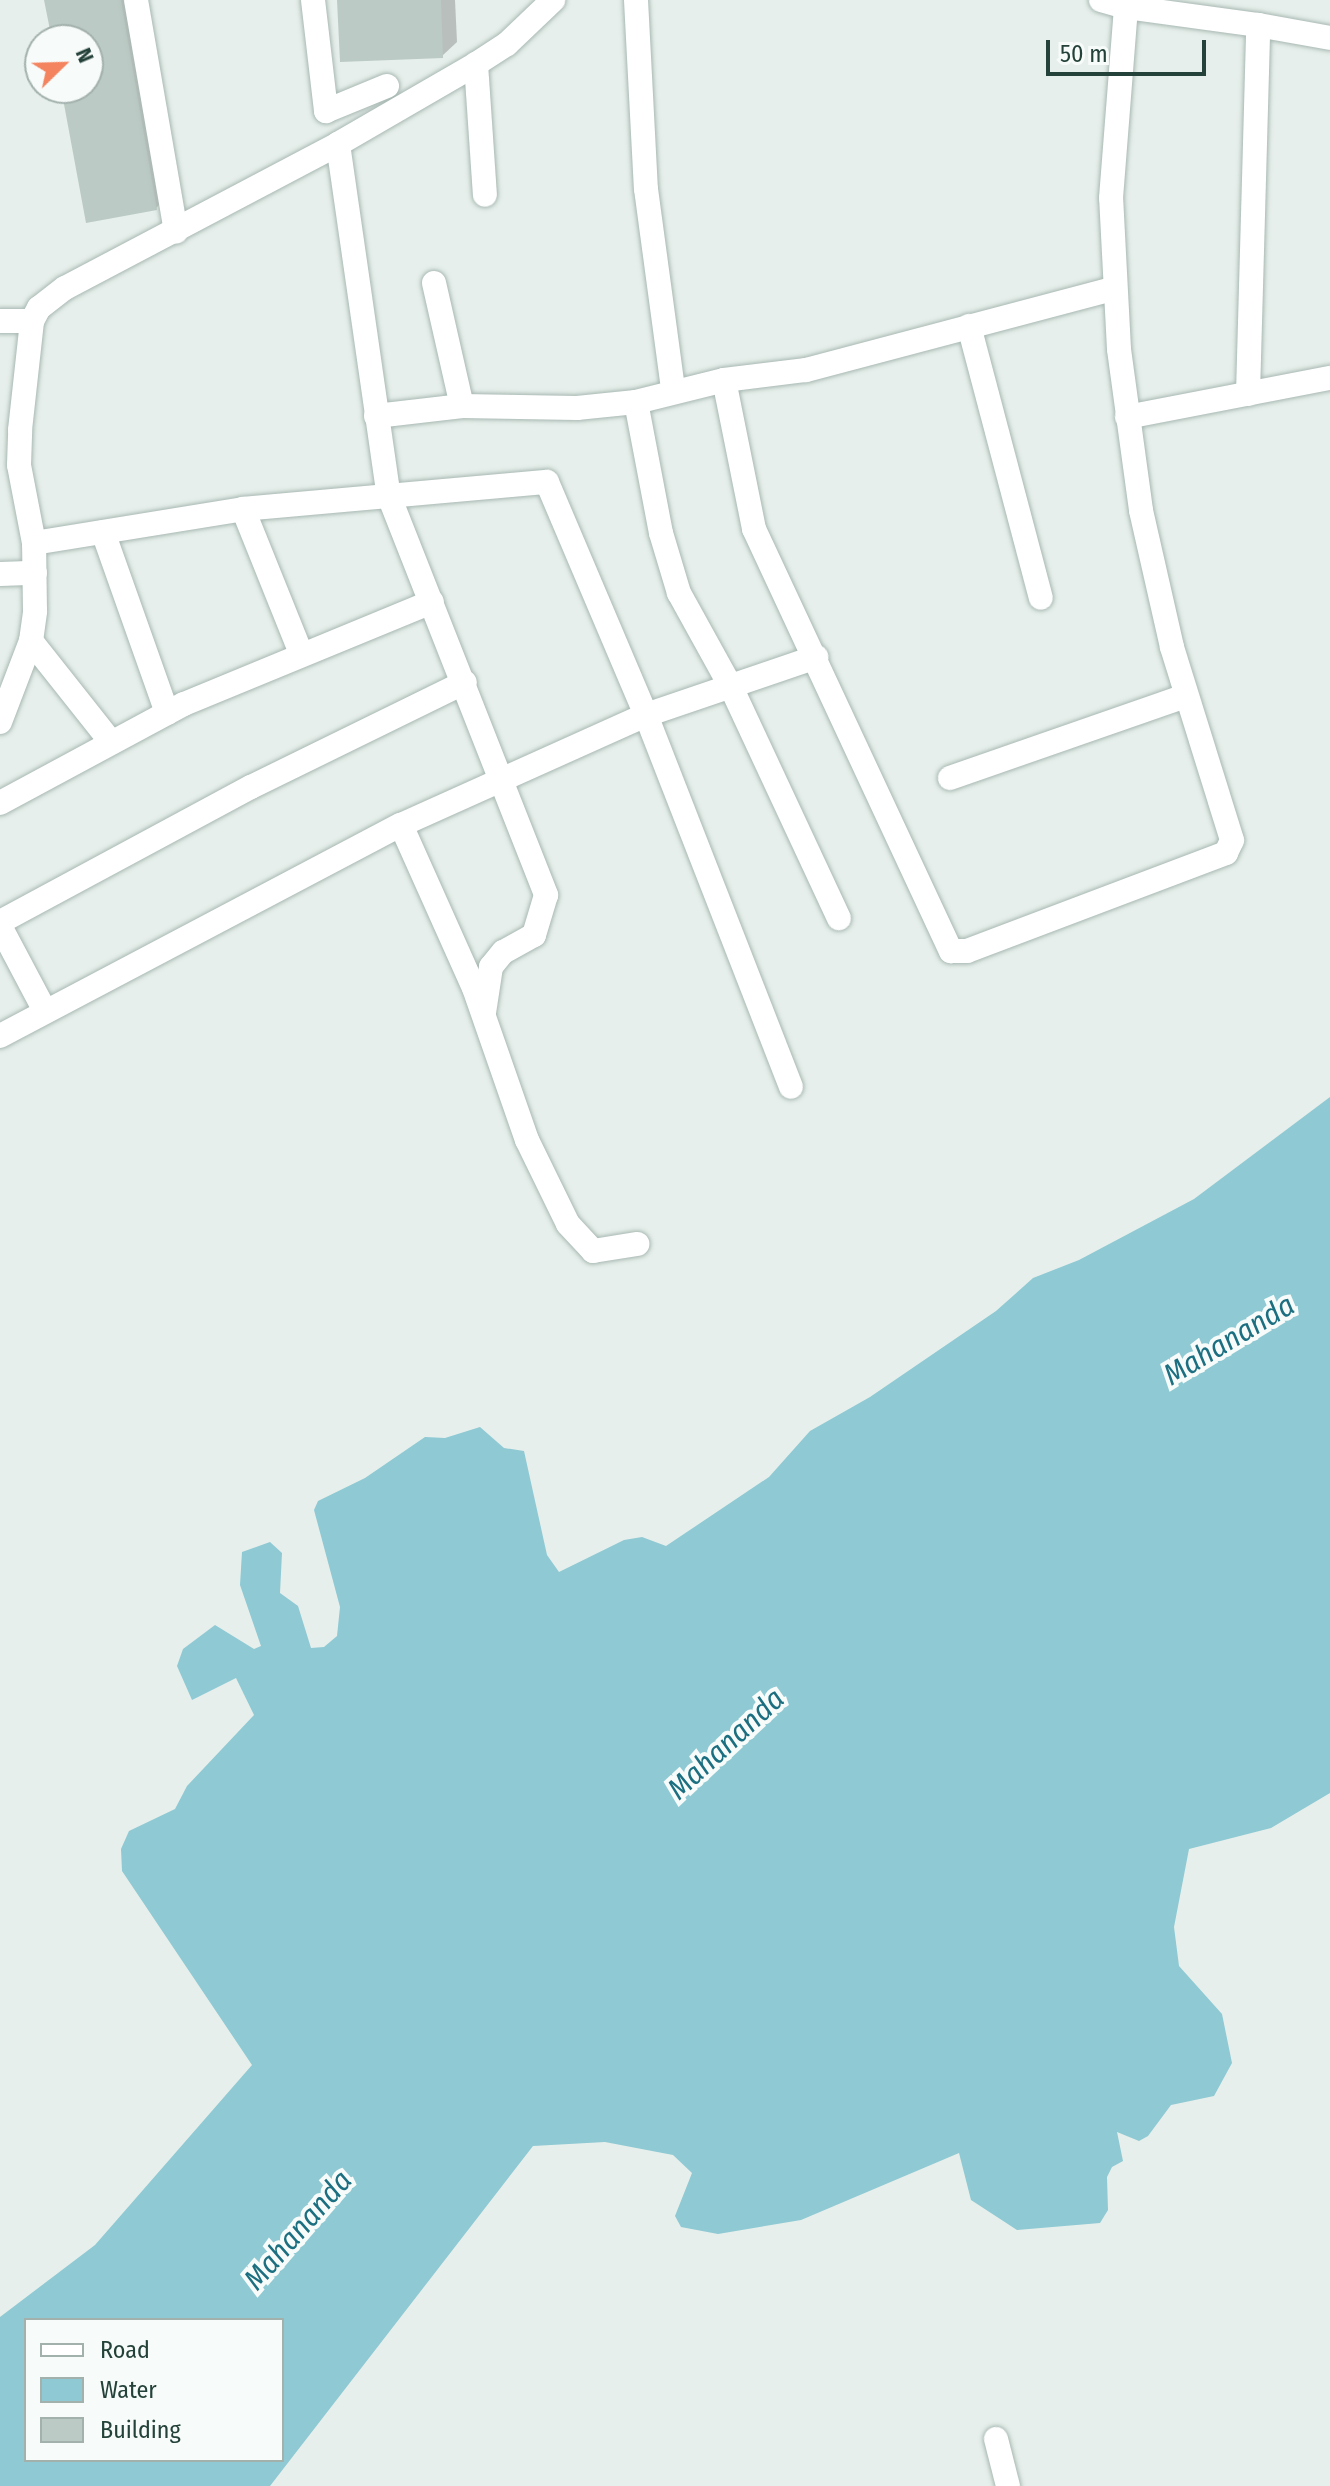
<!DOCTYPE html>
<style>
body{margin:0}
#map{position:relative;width:1330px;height:2486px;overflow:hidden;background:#e6efeb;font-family:"Fira Sans Condensed",sans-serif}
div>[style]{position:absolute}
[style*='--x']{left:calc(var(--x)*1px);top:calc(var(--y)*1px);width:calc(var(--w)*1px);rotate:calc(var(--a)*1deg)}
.water>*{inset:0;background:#8ec9d4}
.shadow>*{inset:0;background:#0003}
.building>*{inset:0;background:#bbcac4}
.roads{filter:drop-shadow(0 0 2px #a8b8b2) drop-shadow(0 0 2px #a8b8b2)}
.minor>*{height:24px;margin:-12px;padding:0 12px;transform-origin:12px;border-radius:12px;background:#fff}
span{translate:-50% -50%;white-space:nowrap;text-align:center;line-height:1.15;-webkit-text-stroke:8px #f7fbf9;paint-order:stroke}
.water-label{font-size:30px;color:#1c6f80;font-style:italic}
.legend{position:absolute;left:24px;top:2318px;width:260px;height:144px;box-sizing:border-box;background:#f7fbf9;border:2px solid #a3b1ad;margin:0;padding:10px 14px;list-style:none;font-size:24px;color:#24423a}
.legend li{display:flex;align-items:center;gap:16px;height:40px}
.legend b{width:40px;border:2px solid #a3b1ad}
.north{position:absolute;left:24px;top:24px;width:80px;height:80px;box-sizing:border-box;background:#f7fbf9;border:2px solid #a3b1ad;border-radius:50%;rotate:67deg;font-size:22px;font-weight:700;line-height:32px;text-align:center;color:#24423a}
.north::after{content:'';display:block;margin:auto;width:28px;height:36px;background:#f4845f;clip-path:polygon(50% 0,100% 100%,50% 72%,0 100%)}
.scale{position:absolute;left:1046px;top:40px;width:160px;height:36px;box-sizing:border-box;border:4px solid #24423a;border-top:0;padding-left:10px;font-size:24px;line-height:28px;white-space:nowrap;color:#24423a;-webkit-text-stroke:6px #f7fbf9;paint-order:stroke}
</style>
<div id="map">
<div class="water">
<i style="clip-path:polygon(evenodd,1330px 1097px,1330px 1793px,1271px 1828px,1189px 1849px,1174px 1927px,1179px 1966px,1222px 2014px,1232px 2063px,1214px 2096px,1171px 2105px,1148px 2136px,1139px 2141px,1117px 2132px,1123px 2161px,1112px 2167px,1107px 2177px,1108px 2210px,1100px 2223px,1017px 2230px,971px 2200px,959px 2153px,801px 2220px,718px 2234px,681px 2227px,675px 2216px,692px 2173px,673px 2155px,605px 2142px,533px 2146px,270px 2486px,0 2486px,0 2317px,95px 2245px,252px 2065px,122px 1871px,121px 1849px,129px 1831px,175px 1809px,187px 1786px,254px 1715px,236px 1678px,192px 1700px,177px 1666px,183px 1649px,215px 1625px,254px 1649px,261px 1646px,240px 1585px,242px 1552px,270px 1542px,282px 1553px,280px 1593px,298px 1606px,311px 1648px,324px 1647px,337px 1636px,340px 1607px,314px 1510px,318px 1501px,365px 1478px,425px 1437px,445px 1438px,480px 1427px,504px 1448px,524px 1451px,547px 1555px,559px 1572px,624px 1540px,642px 1537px,666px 1546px,769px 1477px,810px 1431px,870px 1397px,996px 1311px,1033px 1278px,1079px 1260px,1194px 1199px,1330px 1097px,26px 2320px,282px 2320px,282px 2460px,26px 2460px,26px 2320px)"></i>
</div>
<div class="shadow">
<i style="clip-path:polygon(47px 0,136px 0,170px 194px,156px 208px,63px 88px,88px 88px,88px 40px,54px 40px)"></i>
<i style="clip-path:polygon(339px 0,455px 0,457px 42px,442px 56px)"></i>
</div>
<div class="building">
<i style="clip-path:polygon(44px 0,121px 0,157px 210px,86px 223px,61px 88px,88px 88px,88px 40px,52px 40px)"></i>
<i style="clip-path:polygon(337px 0,441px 0,443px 58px,340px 62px)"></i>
</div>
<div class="roads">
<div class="minor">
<i style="--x:136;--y:0;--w:235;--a:80.2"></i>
<i style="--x:313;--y:0;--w:112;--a:83.3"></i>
<i style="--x:326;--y:111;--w:66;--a:-22.3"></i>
<i style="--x:636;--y:0;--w:189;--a:87"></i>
<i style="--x:646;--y:189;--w:203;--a:82.3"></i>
<i style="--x:1101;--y:0;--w:26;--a:16"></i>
<i style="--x:476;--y:64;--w:131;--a:86.1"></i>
<i style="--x:338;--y:144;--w:356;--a:81.8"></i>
<i style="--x:389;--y:496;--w:429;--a:68.5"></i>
<i style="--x:546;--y:895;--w:42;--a:106.7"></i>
<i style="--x:534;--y:935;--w:35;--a:151"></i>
<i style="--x:503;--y:952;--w:19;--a:129"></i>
<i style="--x:491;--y:967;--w:47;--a:98.7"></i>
<i style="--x:434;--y:283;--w:126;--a:77.2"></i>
<i style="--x:0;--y:321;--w:32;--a:0"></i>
<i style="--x:969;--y:326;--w:281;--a:75.2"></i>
<i style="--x:724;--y:380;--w:152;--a:78.6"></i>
<i style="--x:754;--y:529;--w:466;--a:65"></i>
<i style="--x:951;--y:951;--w:16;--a:0"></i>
<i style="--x:967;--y:951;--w:277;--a:-20.7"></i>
<i style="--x:1226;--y:853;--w:14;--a:-65"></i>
<i style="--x:1232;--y:840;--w:202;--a:-107.3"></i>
<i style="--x:1172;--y:647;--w:140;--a:-102.8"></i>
<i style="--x:1141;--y:510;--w:162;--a:-97.8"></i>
<i style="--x:1119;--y:349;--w:151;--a:-93"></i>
<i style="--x:1111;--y:198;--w:192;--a:-85.5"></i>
<i style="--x:1126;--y:7;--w:133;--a:7.8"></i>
<i style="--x:1248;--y:394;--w:369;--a:-88.4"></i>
<i style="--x:1258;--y:25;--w:73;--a:10.2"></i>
<i style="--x:636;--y:402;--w:133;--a:79.2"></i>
<i style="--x:661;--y:533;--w:63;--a:73.3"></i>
<i style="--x:679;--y:593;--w:110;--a:61.1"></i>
<i style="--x:732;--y:689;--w:253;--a:65"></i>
<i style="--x:376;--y:416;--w:87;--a:-6.6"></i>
<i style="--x:462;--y:406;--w:115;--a:1"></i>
<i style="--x:577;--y:408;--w:59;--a:-5.8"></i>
<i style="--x:636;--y:402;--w:91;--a:-14"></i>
<i style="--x:724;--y:380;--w:83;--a:-7"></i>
<i style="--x:806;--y:370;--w:318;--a:-14.8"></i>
<i style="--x:1127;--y:417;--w:207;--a:-10.9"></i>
<i style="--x:243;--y:509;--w:155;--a:68.1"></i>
<i style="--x:103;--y:532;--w:192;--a:70.5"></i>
<i style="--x:34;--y:543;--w:212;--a:-9.2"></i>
<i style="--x:243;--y:509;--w:305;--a:-5.1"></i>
<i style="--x:547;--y:482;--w:253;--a:67"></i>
<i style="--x:646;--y:715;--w:399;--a:68.7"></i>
<i style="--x:0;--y:574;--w:35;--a:-2"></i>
<i style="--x:31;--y:641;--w:129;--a:51.6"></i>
<i style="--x:0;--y:722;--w:87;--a:-69.1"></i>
<i style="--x:31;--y:641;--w:30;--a:-82"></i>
<i style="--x:35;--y:611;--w:68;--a:-90.8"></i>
<i style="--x:34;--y:543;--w:79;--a:-100.9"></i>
<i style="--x:19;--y:465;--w:35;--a:-88"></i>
<i style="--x:20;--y:430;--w:110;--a:-83.7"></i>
<i style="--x:32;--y:321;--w:15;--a:-62"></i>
<i style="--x:39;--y:308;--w:33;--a:-38"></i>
<i style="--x:65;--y:288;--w:309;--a:-27.8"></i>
<i style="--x:338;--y:144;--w:160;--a:-30.1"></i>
<i style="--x:476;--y:64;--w:37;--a:-33"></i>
<i style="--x:507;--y:44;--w:64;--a:-43.7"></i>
<i style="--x:950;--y:778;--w:249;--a:-19.2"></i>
<i style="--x:0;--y:803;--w:209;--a:-28.3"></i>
<i style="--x:184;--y:704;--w:268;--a:-22.4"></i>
<i style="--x:401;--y:825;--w:179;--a:65.9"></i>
<i style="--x:474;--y:988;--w:161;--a:70.8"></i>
<i style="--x:527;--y:1140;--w:93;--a:64"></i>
<i style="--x:568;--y:1224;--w:37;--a:47"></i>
<i style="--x:593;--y:1251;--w:45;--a:-9"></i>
<i style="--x:0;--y:922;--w:285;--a:-28.3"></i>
<i style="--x:251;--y:787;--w:238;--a:-26.1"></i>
<i style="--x:0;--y:926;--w:94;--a:62.1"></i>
<i style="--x:0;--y:1036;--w:453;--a:-27.8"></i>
<i style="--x:401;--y:825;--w:269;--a:-24.2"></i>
<i style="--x:646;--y:715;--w:180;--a:-18.8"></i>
<i style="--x:996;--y:2439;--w:49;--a:75.7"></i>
</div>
</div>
<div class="water-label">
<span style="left:1229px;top:1340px;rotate:-31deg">Mahananda</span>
<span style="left:726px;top:1744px;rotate:-43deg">Mahananda</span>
<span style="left:298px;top:2230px;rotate:-49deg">Mahananda</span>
</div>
<ul class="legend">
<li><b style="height:10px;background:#fff"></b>Road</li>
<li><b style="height:22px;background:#8ec9d4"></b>Water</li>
<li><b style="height:22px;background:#bbcac4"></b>Building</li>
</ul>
<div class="north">N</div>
<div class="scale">50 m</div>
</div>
